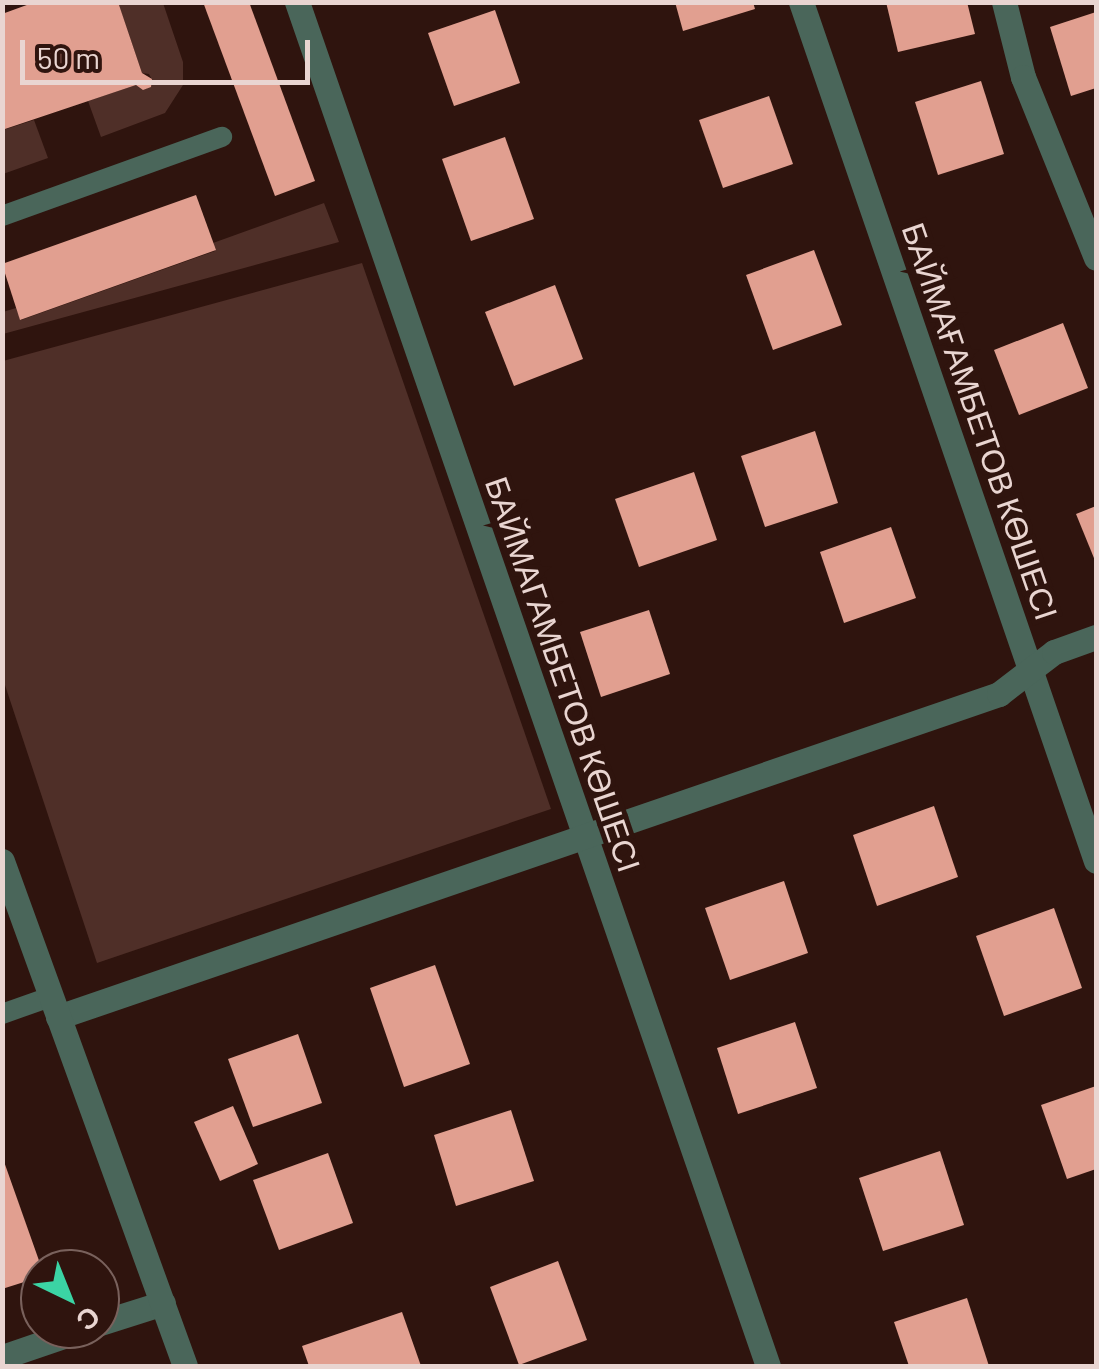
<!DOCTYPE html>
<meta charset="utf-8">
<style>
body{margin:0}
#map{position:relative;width:1099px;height:1369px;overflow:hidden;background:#2f140e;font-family:Barlow,sans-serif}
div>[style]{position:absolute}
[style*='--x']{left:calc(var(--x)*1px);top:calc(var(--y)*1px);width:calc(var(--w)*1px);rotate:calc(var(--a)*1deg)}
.green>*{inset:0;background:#4f2f28}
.building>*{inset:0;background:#e19f90}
.service>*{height:20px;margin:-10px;padding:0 10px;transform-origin:10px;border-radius:10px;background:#4a665a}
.minor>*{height:25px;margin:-12.5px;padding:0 12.5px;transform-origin:12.5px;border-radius:12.5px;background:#4a665a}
.tertiary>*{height:25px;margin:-12.5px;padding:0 12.5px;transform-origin:12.5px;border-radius:12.5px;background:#4a665a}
span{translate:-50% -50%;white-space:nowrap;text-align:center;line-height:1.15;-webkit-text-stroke:10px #2f140e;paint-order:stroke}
.street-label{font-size:32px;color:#e9d5d1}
.frame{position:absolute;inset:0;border:5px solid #e9d5d1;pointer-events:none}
.north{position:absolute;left:20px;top:1249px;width:100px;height:100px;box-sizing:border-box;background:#2f140e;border:2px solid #79615c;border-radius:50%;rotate:137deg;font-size:28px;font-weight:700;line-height:40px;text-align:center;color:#e9d5d1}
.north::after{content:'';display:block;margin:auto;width:35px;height:45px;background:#3bd4a4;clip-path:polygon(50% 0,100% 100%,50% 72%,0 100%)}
.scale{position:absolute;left:20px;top:40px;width:290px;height:45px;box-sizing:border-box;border:5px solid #e9d5d1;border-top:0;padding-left:12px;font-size:30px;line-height:35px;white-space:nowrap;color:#e9d5d1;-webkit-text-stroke:8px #2f140e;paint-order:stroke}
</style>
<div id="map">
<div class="green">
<i style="clip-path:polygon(118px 3px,163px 3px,183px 62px,183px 85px,165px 113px,101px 137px,88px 101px,136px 85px,146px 89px,153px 82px,149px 74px,142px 73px)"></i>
<i style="clip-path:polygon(34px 120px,48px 158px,3px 174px,3px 130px)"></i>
<i style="clip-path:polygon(324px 203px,339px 242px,3px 334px,3px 312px,16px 308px,21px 320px,215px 251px,213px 243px)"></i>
<i style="clip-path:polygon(362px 263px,551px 809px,97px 963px,3px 679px,3px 361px)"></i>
</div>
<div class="building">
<i style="clip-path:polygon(35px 2px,118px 2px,142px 73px,152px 79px,151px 87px,143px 90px,136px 85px,2px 130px,2px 14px)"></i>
<i style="clip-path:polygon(203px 2px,249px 2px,315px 181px,275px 196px)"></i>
<i style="clip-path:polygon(675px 2px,753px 2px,755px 9px,683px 31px)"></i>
<i style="clip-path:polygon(886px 2px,967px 2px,975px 34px,898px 52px)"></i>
<i style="clip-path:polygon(495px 10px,520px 83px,454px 106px,428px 33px)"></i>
<i style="clip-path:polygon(1096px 12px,1096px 88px,1071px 96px,1050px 27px)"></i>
<i style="clip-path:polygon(981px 81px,1004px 154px,938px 175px,915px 102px)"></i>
<i style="clip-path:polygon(769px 96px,793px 164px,723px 188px,699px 120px)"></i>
<i style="clip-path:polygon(505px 137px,534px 219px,471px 241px,442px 159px)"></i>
<i style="clip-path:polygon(196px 195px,216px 250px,20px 320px,2px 264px)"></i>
<i style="clip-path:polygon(814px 250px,842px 325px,773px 350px,746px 275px)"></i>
<i style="clip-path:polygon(555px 285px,583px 359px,514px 386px,485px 312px)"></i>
<i style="clip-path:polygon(1063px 323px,1088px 388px,1019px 415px,994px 350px)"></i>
<i style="clip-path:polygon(815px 431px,838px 503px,765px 527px,741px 456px)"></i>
<i style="clip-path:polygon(694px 472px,717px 540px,639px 567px,615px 499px)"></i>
<i style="clip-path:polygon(1096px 506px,1096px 563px,1076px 514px)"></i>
<i style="clip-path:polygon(891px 527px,916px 598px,844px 623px,820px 552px)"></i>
<i style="clip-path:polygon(649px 610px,670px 674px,601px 697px,580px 632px)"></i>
<i style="clip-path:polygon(934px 806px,958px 877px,877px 906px,853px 835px)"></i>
<i style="clip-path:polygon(784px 881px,808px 953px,730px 980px,705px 908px)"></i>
<i style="clip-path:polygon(1054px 908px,1082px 988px,1004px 1016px,976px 936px)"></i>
<i style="clip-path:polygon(435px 965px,470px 1064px,404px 1087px,370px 988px)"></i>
<i style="clip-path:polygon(795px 1022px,817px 1088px,738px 1114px,717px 1048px)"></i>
<i style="clip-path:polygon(298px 1034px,322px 1103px,253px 1127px,228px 1059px)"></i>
<i style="clip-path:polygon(1096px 1086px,1096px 1169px,1067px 1179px,1041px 1105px)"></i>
<i style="clip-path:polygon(233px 1106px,258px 1164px,220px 1181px,194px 1122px)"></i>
<i style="clip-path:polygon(511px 1110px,534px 1181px,456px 1206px,434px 1135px)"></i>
<i style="clip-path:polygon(940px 1151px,964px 1225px,883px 1251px,859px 1178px)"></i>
<i style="clip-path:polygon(328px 1153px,353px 1223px,279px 1250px,253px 1180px)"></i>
<i style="clip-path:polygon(2px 1156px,42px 1269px,40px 1277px,2px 1289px)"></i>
<i style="clip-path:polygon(558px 1261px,587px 1340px,519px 1365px,490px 1287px)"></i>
<i style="clip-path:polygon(967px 1298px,989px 1366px,909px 1366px,894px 1322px)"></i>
<i style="clip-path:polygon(402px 1312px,421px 1366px,309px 1366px,302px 1346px)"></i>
</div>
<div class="service">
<i style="--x:2;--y:216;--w:234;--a:-19.8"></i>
<i style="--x:2;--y:1014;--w:51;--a:-19.5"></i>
</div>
<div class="minor">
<i style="--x:297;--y:2;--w:1443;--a:70.95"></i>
<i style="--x:801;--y:2;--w:908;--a:71.05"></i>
<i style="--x:1004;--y:2;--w:77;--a:75.8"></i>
<i style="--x:1023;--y:77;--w:195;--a:68"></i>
<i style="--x:58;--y:1017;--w:995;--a:-18.94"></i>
<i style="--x:999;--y:694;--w:69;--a:-37.4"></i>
<i style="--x:1054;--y:652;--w:45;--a:-19.7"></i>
<i style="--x:100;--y:1323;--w:66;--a:-17.6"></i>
<i style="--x:2;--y:1357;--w:87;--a:-18.9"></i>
</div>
<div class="tertiary">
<i style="--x:2;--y:861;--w:537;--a:70.08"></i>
</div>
<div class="street-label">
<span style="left:981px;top:421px;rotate:71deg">БАЙМАҒАМБЕТОВ КӨШЕСІ</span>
<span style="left:564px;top:674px;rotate:71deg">БАЙМАГАМБЕТОВ КӨШЕСІ</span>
</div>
<div class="frame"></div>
<div class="north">С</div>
<div class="scale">50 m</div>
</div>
